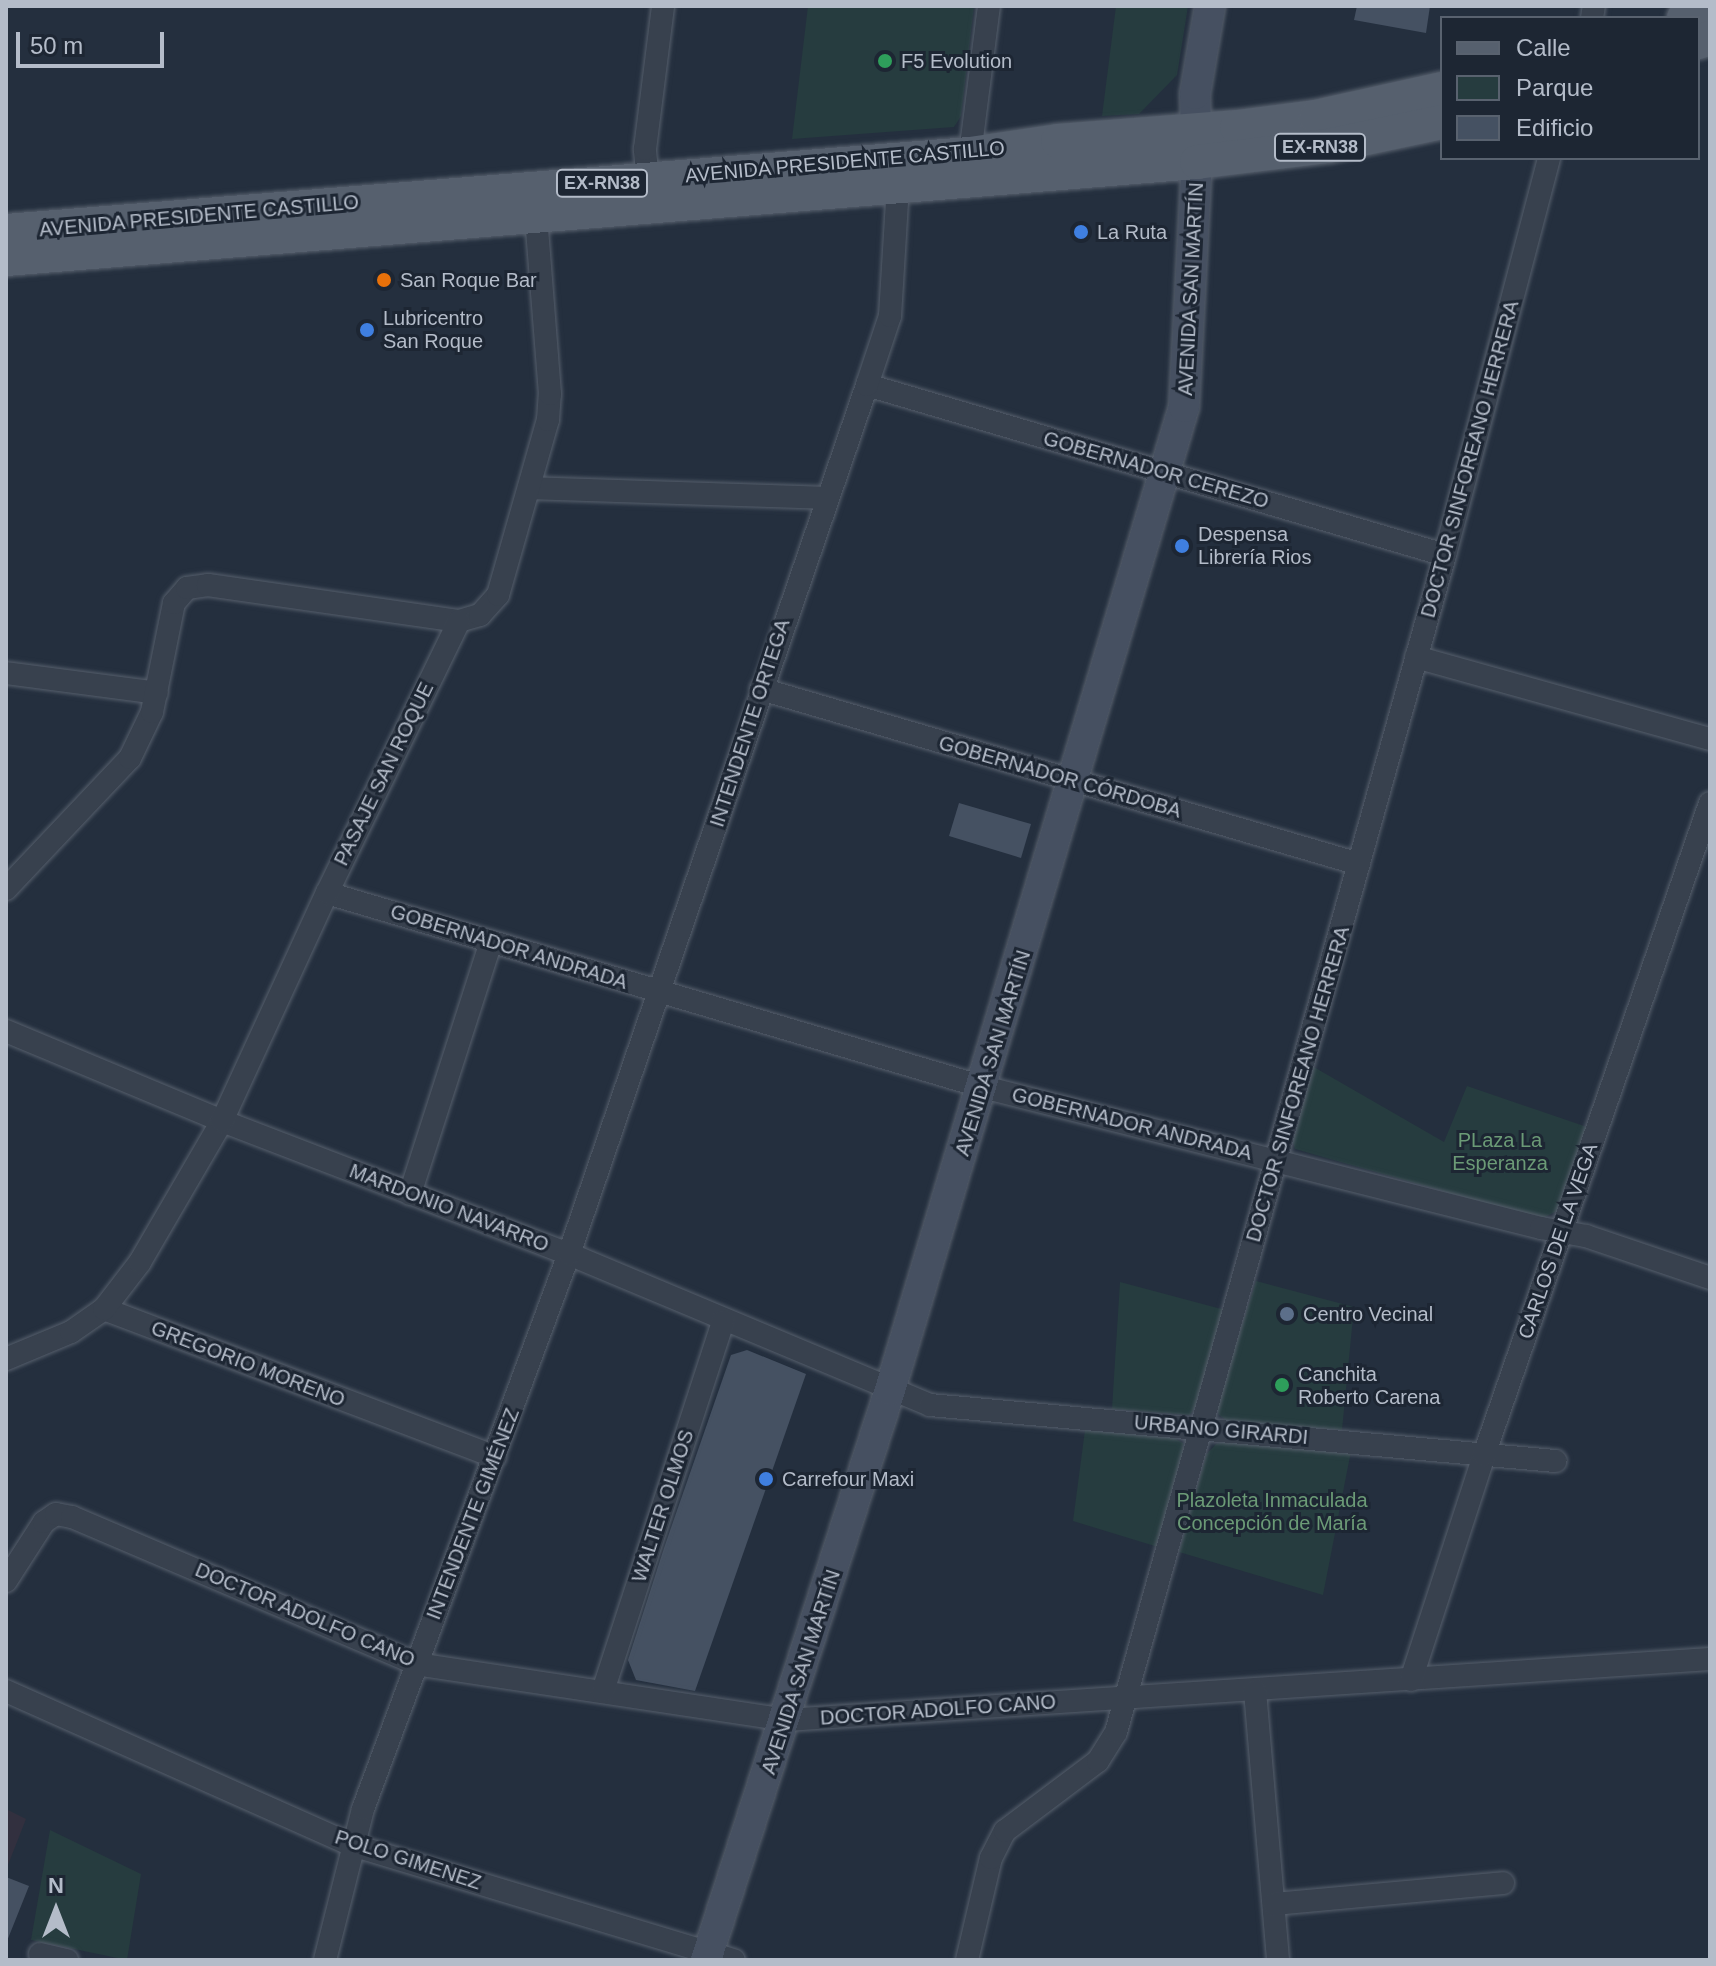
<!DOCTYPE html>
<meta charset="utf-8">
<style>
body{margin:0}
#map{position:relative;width:1716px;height:1966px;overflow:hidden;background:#242f3e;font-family:Helvetica,sans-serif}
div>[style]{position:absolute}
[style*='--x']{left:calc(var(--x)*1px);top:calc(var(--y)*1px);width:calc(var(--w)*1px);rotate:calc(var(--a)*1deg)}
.medical>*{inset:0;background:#32303f}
.green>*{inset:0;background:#263c3f}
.building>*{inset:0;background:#455162}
.roads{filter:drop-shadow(0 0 2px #565f6c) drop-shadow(0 0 2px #565f6c)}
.minor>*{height:22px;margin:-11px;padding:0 11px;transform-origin:11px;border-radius:11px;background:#38414e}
.secondary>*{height:30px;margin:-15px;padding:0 15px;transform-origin:15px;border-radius:15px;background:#465061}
.primary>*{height:34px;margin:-17px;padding:0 17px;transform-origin:17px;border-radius:17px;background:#56606e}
.dots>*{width:22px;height:22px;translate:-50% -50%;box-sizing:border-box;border:4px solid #1d2633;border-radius:50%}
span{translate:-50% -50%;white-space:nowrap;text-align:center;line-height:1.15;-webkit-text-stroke:6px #1d2633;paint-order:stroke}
.shield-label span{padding:2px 6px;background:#1d2633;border:2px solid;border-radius:6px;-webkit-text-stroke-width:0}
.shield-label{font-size:18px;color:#b4bcc9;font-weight:700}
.poi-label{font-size:20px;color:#b4bcc9}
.left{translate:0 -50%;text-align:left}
.street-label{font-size:20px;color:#b4bcc9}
.park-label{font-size:20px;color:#6b9a76}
.frame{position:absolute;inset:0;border:8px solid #b4bcc9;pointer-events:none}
.legend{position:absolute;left:1440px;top:16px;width:260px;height:144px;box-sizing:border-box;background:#1d2633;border:2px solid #59626f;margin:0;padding:10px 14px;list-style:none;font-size:24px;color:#b4bcc9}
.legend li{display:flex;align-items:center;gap:16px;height:40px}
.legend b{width:40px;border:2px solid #59626f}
.north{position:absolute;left:16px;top:1870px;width:80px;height:80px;-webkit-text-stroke:6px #1d2633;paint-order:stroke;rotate:0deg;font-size:22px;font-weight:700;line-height:32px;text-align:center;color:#b4bcc9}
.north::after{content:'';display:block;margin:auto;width:28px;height:36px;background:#b4bcc9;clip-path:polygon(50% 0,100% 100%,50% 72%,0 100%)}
.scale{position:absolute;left:16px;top:32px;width:148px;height:36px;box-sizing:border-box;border:4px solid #b4bcc9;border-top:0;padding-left:10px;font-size:24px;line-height:28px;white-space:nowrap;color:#b4bcc9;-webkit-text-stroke:6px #1d2633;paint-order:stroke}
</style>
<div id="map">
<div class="medical">
<i style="clip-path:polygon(6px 1809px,26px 1819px,6px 1870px)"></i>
</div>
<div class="green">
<i style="clip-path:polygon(808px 6px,974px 6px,961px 116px,954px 127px,792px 139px)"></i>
<i style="clip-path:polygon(1116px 6px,1188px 6px,1177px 75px,1139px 114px,1102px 116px)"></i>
<i style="clip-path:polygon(1312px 1066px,1444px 1142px,1467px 1086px,1587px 1127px,1557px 1211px,1541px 1219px,1295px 1149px,1292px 1139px)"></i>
<i style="clip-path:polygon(1256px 1281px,1354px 1307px,1342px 1430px,1227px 1421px,1219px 1415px,1216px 1406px)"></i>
<i style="clip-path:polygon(1120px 1282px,1225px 1310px,1196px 1406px,1190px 1415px,1112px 1409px)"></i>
<i style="clip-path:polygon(1085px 1430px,1172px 1437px,1183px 1443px,1184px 1456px,1158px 1547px,1073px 1521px)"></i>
<i style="clip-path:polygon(1227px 1441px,1351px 1451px,1323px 1595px,1179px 1552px,1206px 1455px,1216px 1444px)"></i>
<i style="clip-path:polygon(50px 1830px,141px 1874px,127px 1960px,31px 1940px)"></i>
</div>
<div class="building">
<i style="clip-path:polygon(1357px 6px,1430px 6px,1426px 33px,1354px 20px)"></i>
<i style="clip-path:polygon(959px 803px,1031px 824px,1021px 858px,949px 836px)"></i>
<i style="clip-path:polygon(747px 1350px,806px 1374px,695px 1691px,636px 1680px,628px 1660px,664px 1548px,731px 1355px)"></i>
<i style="clip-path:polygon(6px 1877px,29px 1886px,7px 1941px,6px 1941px)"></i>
</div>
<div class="roads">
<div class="minor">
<i style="--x:1592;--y:18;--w:12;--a:-81"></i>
<i style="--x:970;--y:154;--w:149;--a:-82.7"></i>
<i style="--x:648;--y:180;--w:31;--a:-96"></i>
<i style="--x:645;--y:149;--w:144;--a:-82.8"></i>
<i style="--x:867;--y:385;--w:602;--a:16.39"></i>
<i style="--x:530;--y:488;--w:297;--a:1.9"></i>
<i style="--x:1416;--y:657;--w:305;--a:15.6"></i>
<i style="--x:6;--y:673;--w:152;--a:7.5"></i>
<i style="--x:761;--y:689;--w:623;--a:16.31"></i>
<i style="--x:6;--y:889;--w:180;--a:-46.6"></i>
<i style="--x:130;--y:758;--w:51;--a:-64.4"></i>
<i style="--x:152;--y:712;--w:111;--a:-78.6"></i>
<i style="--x:174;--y:603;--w:20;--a:-49"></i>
<i style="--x:187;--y:588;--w:21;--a:-8"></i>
<i style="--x:208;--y:585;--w:254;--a:8.2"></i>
<i style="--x:459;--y:621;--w:22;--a:-16"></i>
<i style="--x:480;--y:615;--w:27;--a:-48"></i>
<i style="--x:498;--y:595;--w:182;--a:-74.1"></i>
<i style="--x:548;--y:420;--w:26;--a:-86"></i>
<i style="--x:550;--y:394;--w:179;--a:-94.5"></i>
<i style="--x:327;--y:893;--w:684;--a:16.47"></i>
<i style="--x:983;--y:1087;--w:576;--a:14.18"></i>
<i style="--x:1541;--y:1228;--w:46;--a:10.1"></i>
<i style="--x:1586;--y:1236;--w:131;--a:18.7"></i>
<i style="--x:6;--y:1031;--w:234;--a:22.6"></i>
<i style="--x:222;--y:1121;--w:372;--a:21"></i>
<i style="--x:569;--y:1254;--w:391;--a:22.7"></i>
<i style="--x:930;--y:1405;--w:628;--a:5.12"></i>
<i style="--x:410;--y:1194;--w:265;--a:-72.2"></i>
<i style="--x:104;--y:1309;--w:418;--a:20.7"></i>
<i style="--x:6;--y:1359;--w:70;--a:-22.6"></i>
<i style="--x:71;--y:1332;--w:40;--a:-34.9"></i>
<i style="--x:104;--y:1309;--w:59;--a:-52.5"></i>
<i style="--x:140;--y:1262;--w:163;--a:-59.8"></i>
<i style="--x:222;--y:1121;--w:251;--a:-65.3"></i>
<i style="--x:327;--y:893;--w:302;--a:-64.1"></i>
<i style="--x:6;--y:1581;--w:70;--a:-57.2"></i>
<i style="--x:44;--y:1522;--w:14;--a:-34"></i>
<i style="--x:56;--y:1514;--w:16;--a:11"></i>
<i style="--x:72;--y:1517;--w:374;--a:23.1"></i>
<i style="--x:416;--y:1664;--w:374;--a:8.6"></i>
<i style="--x:786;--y:1720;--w:926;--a:-3.78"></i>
<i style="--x:1411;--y:1680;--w:237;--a:-72"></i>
<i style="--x:1484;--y:1455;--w:690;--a:-70.88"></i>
<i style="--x:6;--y:1691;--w:379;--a:24"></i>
<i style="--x:352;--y:1845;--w:399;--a:16.8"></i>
<i style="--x:603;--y:1691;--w:389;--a:-72"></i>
<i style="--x:1255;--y:1691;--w:270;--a:85.1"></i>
<i style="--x:1274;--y:1904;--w:230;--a:-5.2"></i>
<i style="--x:40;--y:1954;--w:28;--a:13"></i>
<i style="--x:325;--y:1960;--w:156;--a:-75.9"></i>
<i style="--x:363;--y:1809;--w:592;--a:-69.64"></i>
<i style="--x:569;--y:1254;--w:919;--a:-71.07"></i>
<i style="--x:867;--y:385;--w:73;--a:-71.6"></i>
<i style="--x:890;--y:316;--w:130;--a:-86.5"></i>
<i style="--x:967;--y:1960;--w:105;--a:-76.8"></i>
<i style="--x:991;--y:1858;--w:30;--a:-63"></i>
<i style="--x:1005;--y:1831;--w:116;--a:-37"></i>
<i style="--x:1098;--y:1761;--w:34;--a:-58"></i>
<i style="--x:1116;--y:1732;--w:1222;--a:-74.38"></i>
<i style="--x:1445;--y:555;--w:410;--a:-75.3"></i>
</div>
<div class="secondary">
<i style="--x:706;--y:1960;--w:599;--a:-72.11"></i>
<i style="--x:890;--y:1390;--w:1026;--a:-73.35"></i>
<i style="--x:1184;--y:407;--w:245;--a:-87"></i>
<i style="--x:1197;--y:162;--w:68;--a:-91.7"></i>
<i style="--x:1195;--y:94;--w:89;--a:-80.3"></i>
</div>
<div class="primary">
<i style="--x:1684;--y:18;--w:28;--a:-19"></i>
<i style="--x:1698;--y:42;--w:13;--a:-18"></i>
<i style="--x:6;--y:231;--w:967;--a:-4.57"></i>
<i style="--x:970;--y:154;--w:89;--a:-8.4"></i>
<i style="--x:1058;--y:141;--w:180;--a:-4.5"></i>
<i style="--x:1237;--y:127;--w:80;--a:-7.2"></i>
<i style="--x:1316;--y:117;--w:129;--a:-12.5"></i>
<i style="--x:6;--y:259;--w:1195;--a:-4.66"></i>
<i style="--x:1197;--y:162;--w:132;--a:-7"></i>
<i style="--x:1328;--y:146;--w:116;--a:-11.9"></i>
</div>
</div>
<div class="dots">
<i style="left:885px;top:61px;background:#2e9e5b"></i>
<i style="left:1081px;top:232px;background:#3f7fe0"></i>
<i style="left:384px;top:280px;background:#e8710a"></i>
<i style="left:367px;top:330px;background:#3f7fe0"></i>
<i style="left:1182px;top:546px;background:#3f7fe0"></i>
<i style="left:1287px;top:1314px;background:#5c6f8a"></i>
<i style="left:1282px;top:1385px;background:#2e9e5b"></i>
<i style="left:766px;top:1479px;background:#3f7fe0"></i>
</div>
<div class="shield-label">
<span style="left:1320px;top:147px">EX-RN38</span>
<span style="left:602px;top:183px">EX-RN38</span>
</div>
<div class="poi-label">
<span class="left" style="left:901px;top:61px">F5 Evolution</span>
<span class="left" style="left:1097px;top:232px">La Ruta</span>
<span class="left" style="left:400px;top:280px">San Roque Bar</span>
<span class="left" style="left:383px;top:330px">Lubricentro<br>San Roque</span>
<span class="left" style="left:1198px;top:546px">Despensa<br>Librería Rios</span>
<span class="left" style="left:1303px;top:1314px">Centro Vecinal</span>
<span class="left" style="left:1298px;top:1386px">Canchita<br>Roberto Carena</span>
<span class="left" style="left:782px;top:1479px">Carrefour Maxi</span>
</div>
<div class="street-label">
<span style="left:845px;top:162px;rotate:-5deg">AVENIDA PRESIDENTE CASTILLO</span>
<span style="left:199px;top:216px;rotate:-5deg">AVENIDA PRESIDENTE CASTILLO</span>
<span style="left:1191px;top:289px;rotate:-87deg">AVENIDA SAN MARTÍN</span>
<span style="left:1470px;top:459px;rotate:-75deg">DOCTOR SINFOREANO HERRERA</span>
<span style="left:1156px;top:470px;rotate:16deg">GOBERNADOR CEREZO</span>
<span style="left:750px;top:723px;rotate:-72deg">INTENDENTE ORTEGA</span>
<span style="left:384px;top:774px;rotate:-64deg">PASAJE SAN ROQUE</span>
<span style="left:1060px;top:777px;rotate:16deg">GOBERNADOR CÓRDOBA</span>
<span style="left:509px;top:947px;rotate:17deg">GOBERNADOR ANDRADA</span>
<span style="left:993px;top:1053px;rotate:-73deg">AVENIDA SAN MARTÍN</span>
<span style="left:1298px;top:1084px;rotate:-74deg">DOCTOR SINFOREANO HERRERA</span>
<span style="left:1132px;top:1124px;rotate:14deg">GOBERNADOR ANDRADA</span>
<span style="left:449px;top:1208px;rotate:21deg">MARDONIO NAVARRO</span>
<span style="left:1558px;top:1241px;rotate:-71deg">CARLOS DE LA VEGA</span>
<span style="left:248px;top:1364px;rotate:21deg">GREGORIO MORENO</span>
<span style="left:1221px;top:1430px;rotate:5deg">URBANO GIRARDI</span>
<span style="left:663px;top:1506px;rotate:-72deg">WALTER OLMOS</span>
<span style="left:473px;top:1514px;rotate:-69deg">INTENDENTE GIMÉNEZ</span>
<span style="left:305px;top:1615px;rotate:23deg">DOCTOR ADOLFO CANO</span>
<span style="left:801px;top:1672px;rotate:-72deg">AVENIDA SAN MARTÍN</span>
<span style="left:938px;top:1710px;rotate:-4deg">DOCTOR ADOLFO CANO</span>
<span style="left:408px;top:1860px;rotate:18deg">POLO GIMENEZ</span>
</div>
<div class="park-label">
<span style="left:1500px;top:1152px">PLaza La<br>Esperanza</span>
<span style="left:1272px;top:1512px">Plazoleta Inmaculada<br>Concepción de María</span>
</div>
<div class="frame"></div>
<ul class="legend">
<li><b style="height:10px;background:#56606e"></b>Calle</li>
<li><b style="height:22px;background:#263c3f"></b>Parque</li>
<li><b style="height:22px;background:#455162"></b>Edificio</li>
</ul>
<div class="north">N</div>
<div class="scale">50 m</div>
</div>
